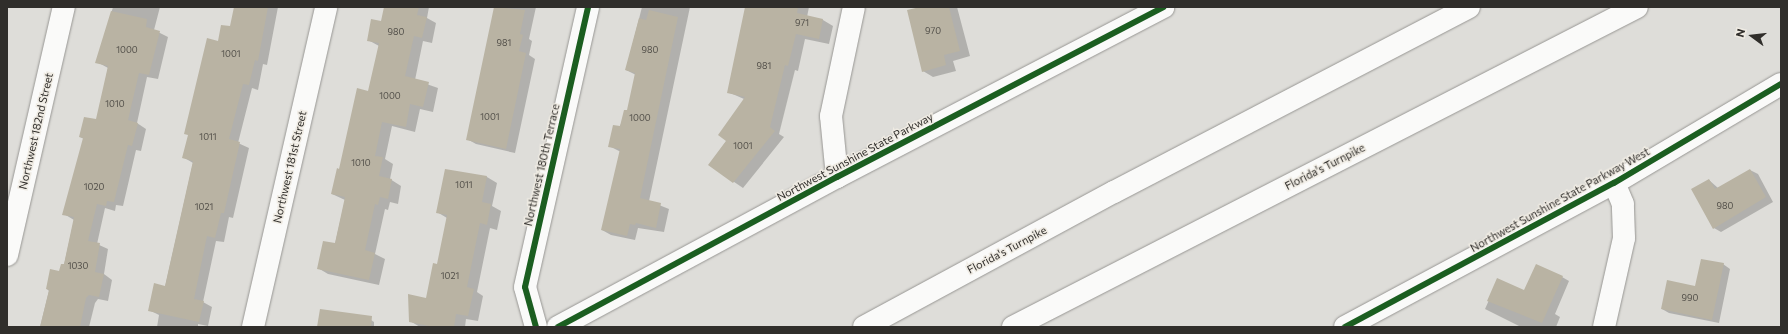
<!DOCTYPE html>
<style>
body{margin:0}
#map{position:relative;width:1788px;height:334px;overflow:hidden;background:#deddd9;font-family:Commissioner,sans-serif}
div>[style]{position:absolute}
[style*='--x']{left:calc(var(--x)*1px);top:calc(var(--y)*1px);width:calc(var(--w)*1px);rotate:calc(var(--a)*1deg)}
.shadow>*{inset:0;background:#0003}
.building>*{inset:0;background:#b9b3a3}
.roads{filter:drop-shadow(0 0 1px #979693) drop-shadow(0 0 1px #979693)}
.minor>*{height:22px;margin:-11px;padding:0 11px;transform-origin:11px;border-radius:11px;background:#fafaf9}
.highway>*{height:22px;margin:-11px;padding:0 11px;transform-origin:11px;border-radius:11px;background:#fafaf9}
.cycleway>*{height:6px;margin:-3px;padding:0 3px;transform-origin:3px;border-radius:3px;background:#1b5e20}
span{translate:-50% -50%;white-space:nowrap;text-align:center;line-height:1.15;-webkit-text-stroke:3px #efebe3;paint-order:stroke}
.number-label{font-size:9px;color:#524f49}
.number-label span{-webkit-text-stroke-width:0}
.street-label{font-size:11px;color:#302e2b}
.frame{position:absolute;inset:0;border:8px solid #302e2b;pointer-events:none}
.north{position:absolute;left:1732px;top:16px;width:40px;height:40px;-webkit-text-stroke:3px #efebe3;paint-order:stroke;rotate:285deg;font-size:11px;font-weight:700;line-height:16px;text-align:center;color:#302e2b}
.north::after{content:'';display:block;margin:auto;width:14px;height:18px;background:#302e2b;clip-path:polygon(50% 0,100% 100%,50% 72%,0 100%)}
</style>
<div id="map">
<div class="shadow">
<i style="clip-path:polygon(113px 7px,160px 7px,154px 30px,168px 37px,158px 79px,147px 77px,137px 123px,146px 129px,141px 151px,136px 150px,123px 206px,116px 205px,115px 211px,105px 208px,97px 244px,108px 249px,104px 274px,112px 280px,108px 301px,98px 299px,95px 303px,89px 327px,40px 327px,49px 291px,47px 289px,64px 265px,74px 220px,64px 214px,84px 139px,80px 137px,97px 121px,108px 68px,97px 62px)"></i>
<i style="clip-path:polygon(235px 7px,278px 7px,267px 65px,263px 64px,258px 90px,252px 88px,238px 143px,249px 148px,233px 218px,229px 217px,224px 242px,216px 241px,203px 302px,212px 307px,208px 326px,198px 324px,198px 327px,157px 327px,159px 315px,149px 310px,165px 287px,193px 163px,183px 157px,219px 42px,231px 28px)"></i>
<i style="clip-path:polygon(386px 7px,429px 7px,427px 18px,436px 23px,432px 43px,423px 41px,415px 80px,438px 88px,433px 112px,420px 109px,415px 132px,392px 126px,385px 159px,393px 164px,390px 179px,401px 186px,398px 204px,390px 202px,388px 210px,385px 209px,375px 254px,385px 259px,379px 285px,328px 274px,318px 268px,335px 244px,345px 200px,332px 194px,369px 92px,379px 46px,368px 40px,381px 23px)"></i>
<i style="clip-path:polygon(495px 7px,536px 7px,529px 39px,532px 41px,529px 55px,535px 59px,515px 153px,476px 144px,467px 139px)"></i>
<i style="clip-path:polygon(642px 7px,690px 7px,649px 201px,669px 209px,664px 232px,638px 228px,635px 240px,611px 235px,602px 230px,621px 152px,609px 146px,628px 111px,636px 75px,626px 70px)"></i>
<i style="clip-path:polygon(757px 7px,809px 7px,807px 17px,823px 20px,833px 26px,829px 44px,805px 39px,798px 71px,795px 70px,779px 134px,784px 137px,743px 188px,709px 165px,727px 140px,744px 99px,728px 92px)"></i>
<i style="clip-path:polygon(924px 7px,957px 7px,970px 56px,953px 61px,956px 71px,933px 77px,923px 71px)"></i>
<i style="clip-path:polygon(446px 170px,487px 177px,497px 183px,492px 206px,501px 211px,497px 230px,490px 228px,477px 292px,483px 296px,478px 321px,466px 319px,465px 327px,420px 327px,410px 321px,427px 300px,438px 265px,447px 218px,437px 212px)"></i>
<i style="clip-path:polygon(1750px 170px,1758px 174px,1773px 202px,1721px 232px,1714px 228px,1709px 180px,1718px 188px)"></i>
<i style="clip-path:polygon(1723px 264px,1730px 269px,1719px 323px,1669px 313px,1662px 309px,1696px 287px)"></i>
<i style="clip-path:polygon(1562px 277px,1569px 281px,1555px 314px,1560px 317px,1556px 327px,1521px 327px,1485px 309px,1498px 280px,1525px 292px)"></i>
<i style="clip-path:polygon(365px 316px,374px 322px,374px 327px,317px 327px)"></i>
</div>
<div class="building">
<i style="clip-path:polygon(234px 7px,268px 7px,258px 61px,255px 60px,249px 85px,243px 84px,229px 139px,240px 142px,224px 213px,221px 213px,215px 238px,207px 236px,194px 299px,204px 301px,199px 322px,148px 311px,154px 283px,165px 286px,193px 161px,182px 158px,188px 135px,184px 134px,207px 38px,218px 41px,221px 25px,230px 26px)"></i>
<i style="clip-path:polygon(384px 7px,419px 7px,417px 15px,427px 17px,422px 38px,414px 36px,405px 76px,429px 82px,423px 107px,410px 104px,406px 127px,382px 122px,375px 156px,383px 157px,379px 176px,392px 179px,388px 199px,380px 197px,378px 205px,375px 204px,365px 250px,375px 253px,369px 280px,317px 269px,323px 241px,335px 243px,345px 197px,331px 194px,337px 168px,339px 169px,357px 88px,368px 91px,379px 43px,367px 41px,371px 19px,381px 21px)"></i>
<i style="clip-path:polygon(494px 7px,525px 10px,520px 34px,523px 35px,519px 51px,526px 53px,506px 149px,466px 140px)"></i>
<i style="clip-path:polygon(745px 7px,798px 7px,797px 13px,823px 19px,819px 39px,796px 34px,788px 66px,785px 65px,770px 127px,775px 131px,733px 183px,708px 165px,726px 141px,718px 135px,745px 97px,727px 93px)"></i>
<i style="clip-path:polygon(920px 7px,949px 7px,960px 51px,944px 55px,946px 65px,922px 72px,907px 10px)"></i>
<i style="clip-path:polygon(649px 10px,678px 17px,640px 198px,661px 203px,656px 228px,636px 223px,635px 225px,630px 224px,627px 236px,601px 230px,620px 149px,608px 147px,613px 125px,620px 126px,624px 110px,627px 110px,635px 73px,625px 70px,639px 18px,646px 20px)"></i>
<i style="clip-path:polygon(111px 11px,147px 19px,146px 27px,160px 31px,149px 75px,139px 73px,128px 120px,138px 123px,132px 146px,128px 145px,114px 202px,107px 201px,106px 206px,97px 204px,88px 241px,100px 243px,95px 272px,104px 274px,99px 297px,89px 295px,86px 298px,80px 327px,40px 327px,49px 290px,46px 289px,50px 269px,59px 271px,61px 264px,64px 264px,74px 217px,62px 215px,83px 138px,79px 137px,84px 117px,96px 119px,108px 66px,95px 63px)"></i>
<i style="clip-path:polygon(445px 169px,487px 176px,482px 202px,491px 204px,487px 225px,480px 223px,467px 287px,474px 289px,468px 316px,456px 314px,454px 327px,434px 327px,409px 322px,408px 294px,426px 298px,433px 263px,437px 264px,447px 215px,436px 213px)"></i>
<i style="clip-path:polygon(1750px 169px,1766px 197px,1713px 229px,1691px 189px,1709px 179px,1715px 189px)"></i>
<i style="clip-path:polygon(1701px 259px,1724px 263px,1712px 320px,1661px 309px,1667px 280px,1695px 286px)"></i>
<i style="clip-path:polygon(1536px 264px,1563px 276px,1542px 323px,1487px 301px,1497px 278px,1524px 290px)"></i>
<i style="clip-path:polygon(320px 309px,372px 316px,371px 327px,317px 327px)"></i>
</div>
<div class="roads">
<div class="minor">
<i style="--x:837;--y:177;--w:61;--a:-95.6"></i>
<i style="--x:831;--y:116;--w:111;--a:-78.1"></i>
<i style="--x:7;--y:255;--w:254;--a:-77.1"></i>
<i style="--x:253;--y:327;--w:328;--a:-77.1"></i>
<i style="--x:536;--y:327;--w:41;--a:-105.4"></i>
<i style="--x:525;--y:287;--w:287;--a:-77.3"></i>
<i style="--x:558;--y:327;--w:317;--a:-28.3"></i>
<i style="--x:837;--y:177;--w:368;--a:-27.5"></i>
<i style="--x:1345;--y:327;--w:305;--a:-28.2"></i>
<i style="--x:1614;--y:183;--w:194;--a:-30.7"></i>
<i style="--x:1604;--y:327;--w:91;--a:-77.3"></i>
<i style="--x:1624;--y:238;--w:34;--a:-92"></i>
<i style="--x:1623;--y:204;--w:23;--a:-113"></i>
</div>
<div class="highway">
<i style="--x:864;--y:327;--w:284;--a:-28.4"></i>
<i style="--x:1114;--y:192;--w:400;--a:-27.5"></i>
<i style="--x:1013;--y:327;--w:701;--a:-27.15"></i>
</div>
</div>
<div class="cycleway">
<i style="--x:536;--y:327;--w:41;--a:-105.4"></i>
<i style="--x:525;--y:287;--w:287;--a:-77.3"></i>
<i style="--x:558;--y:327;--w:317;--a:-28.3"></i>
<i style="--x:837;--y:177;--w:368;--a:-27.5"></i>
<i style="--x:1345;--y:327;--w:305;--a:-28.2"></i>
<i style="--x:1614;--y:183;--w:194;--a:-30.7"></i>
</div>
<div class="number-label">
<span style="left:802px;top:23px">971</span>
<span style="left:933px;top:31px">970</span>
<span style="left:396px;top:32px">980</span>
<span style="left:504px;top:43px">981</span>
<span style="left:127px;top:50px">1000</span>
<span style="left:650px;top:50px">980</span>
<span style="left:231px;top:54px">1001</span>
<span style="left:764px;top:66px">981</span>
<span style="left:390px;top:96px">1000</span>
<span style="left:115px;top:104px">1010</span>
<span style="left:490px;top:117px">1001</span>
<span style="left:640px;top:118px">1000</span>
<span style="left:208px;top:137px">1011</span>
<span style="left:743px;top:146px">1001</span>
<span style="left:361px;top:163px">1010</span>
<span style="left:464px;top:185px">1011</span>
<span style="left:94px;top:187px">1020</span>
<span style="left:1725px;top:206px">980</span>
<span style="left:204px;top:207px">1021</span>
<span style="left:78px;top:266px">1030</span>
<span style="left:450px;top:276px">1021</span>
<span style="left:1690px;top:298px">990</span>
</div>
<div class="street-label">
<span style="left:36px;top:131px;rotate:-77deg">Northwest 182nd Street</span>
<span style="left:855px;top:157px;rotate:-28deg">Northwest Sunshine State Parkway</span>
<span style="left:542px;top:165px;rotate:-77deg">Northwest 180th Terrace</span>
<span style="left:290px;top:167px;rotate:-77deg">Northwest 181st Street</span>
<span style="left:1325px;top:167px;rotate:-27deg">Florida's Turnpike</span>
<span style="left:1560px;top:200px;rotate:-29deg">Northwest Sunshine State Parkway West</span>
<span style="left:1007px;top:250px;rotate:-28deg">Florida's Turnpike</span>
</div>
<div class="frame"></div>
<div class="north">N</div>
</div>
